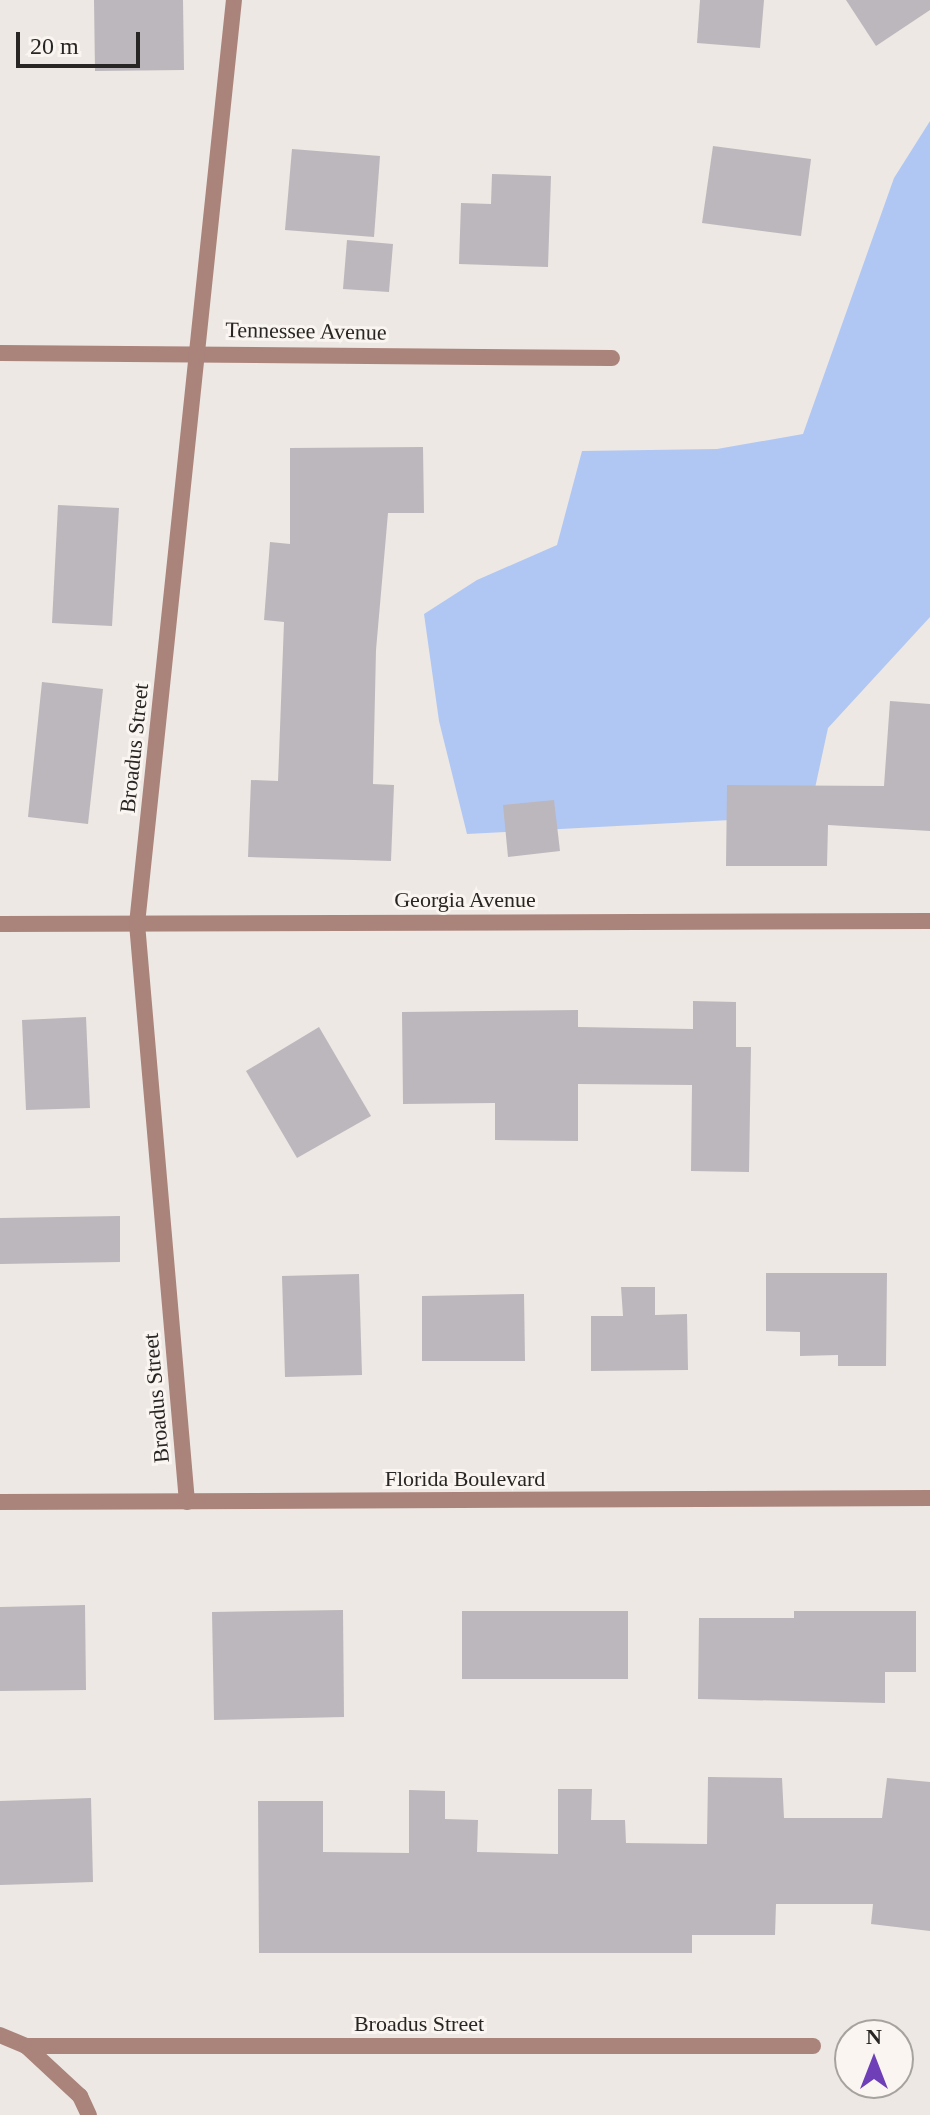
<!DOCTYPE html>
<style>
body{margin:0}
#map{position:relative;width:930px;height:2115px;overflow:hidden;background:#ede8e3;font-family:Georgia,serif}
div>[style]{position:absolute}
[style*='--x']{left:calc(var(--x)*1px);top:calc(var(--y)*1px);width:calc(var(--w)*1px);rotate:calc(var(--a)*1deg)}
.water>*{inset:0;background:#b0c7f3}
.building>*{inset:0;background:#bcb7bc}
.street>*{height:16px;margin:-8px;padding:0 8px;transform-origin:8px;border-radius:8px;background:#aa837b}
span{translate:-50% -50%;white-space:nowrap;text-align:center;line-height:1.15;-webkit-text-stroke:6px #faf5f0;paint-order:stroke}
.street-label{font-size:22px;color:#282624}
.north{position:absolute;left:834px;top:2019px;width:80px;height:80px;box-sizing:border-box;background:#faf5f0;border:2px solid #a6a29e;border-radius:50%;rotate:0deg;font-size:22px;font-weight:700;line-height:32px;text-align:center;color:#282624}
.north::after{content:'';display:block;margin:auto;width:28px;height:36px;background:#6f3fb7;clip-path:polygon(50% 0,100% 100%,50% 72%,0 100%)}
.scale{position:absolute;left:16px;top:32px;width:124px;height:36px;box-sizing:border-box;border:4px solid #282624;border-top:0;padding-left:10px;font-size:24px;line-height:28px;white-space:nowrap;color:#282624;-webkit-text-stroke:6px #faf5f0;paint-order:stroke}
</style>
<div id="map">
<div class="water">
<i style="clip-path:polygon(930px 121px,930px 617px,828px 728px,809px 816px,467px 834px,439px 721px,424px 614px,477px 580px,557px 545px,582px 451px,717px 449px,803px 434px,894px 178px)"></i>
</div>
<div class="building">
<i style="clip-path:polygon(94px 0,183px 0,184px 70px,95px 71px)"></i>
<i style="clip-path:polygon(700px 0,764px 0,760px 48px,697px 43px)"></i>
<i style="clip-path:polygon(846px 0,930px 0,930px 10px,876px 46px)"></i>
<i style="clip-path:polygon(713px 146px,811px 159px,801px 236px,702px 223px)"></i>
<i style="clip-path:polygon(292px 149px,380px 156px,374px 237px,285px 230px)"></i>
<i style="clip-path:polygon(492px 174px,551px 176px,548px 267px,459px 264px,461px 203px,491px 204px)"></i>
<i style="clip-path:polygon(347px 240px,393px 244px,389px 292px,343px 289px)"></i>
<i style="clip-path:polygon(423px 447px,424px 513px,388px 513px,376px 650px,373px 784px,394px 785px,391px 861px,248px 857px,251px 780px,278px 781px,284px 622px,264px 620px,270px 542px,290px 544px,290px 448px)"></i>
<i style="clip-path:polygon(58px 505px,119px 508px,112px 626px,52px 623px)"></i>
<i style="clip-path:polygon(42px 682px,103px 689px,88px 824px,28px 817px)"></i>
<i style="clip-path:polygon(890px 701px,930px 704px,930px 831px,828px 825px,827px 866px,726px 866px,727px 785px,884px 786px)"></i>
<i style="clip-path:polygon(554px 800px,560px 851px,508px 857px,503px 805px)"></i>
<i style="clip-path:polygon(693px 1001px,736px 1002px,736px 1047px,751px 1047px,749px 1172px,691px 1171px,692px 1085px,578px 1084px,578px 1141px,495px 1140px,495px 1103px,403px 1104px,402px 1012px,578px 1010px,578px 1027px,693px 1029px)"></i>
<i style="clip-path:polygon(86px 1017px,90px 1108px,26px 1110px,22px 1020px)"></i>
<i style="clip-path:polygon(319px 1027px,371px 1116px,297px 1158px,246px 1071px)"></i>
<i style="clip-path:polygon(120px 1216px,120px 1262px,0 1264px,0 1218px)"></i>
<i style="clip-path:polygon(766px 1273px,887px 1273px,886px 1366px,838px 1366px,838px 1355px,800px 1356px,800px 1332px,766px 1331px)"></i>
<i style="clip-path:polygon(359px 1274px,362px 1375px,285px 1377px,282px 1276px)"></i>
<i style="clip-path:polygon(621px 1287px,655px 1287px,655px 1315px,687px 1314px,688px 1370px,591px 1371px,591px 1316px,623px 1316px)"></i>
<i style="clip-path:polygon(524px 1294px,525px 1361px,422px 1361px,422px 1296px)"></i>
<i style="clip-path:polygon(85px 1605px,86px 1690px,0 1691px,0 1607px)"></i>
<i style="clip-path:polygon(343px 1610px,344px 1717px,214px 1720px,212px 1612px)"></i>
<i style="clip-path:polygon(462px 1611px,628px 1611px,628px 1679px,462px 1679px)"></i>
<i style="clip-path:polygon(794px 1611px,916px 1611px,916px 1672px,885px 1672px,885px 1703px,698px 1699px,699px 1618px,794px 1618px)"></i>
<i style="clip-path:polygon(708px 1777px,782px 1778px,784px 1818px,882px 1818px,887px 1778px,930px 1782px,930px 1931px,871px 1924px,873px 1904px,776px 1904px,775px 1935px,692px 1935px,692px 1953px,259px 1953px,258px 1801px,323px 1801px,323px 1852px,409px 1853px,409px 1790px,445px 1791px,445px 1819px,478px 1820px,477px 1852px,558px 1854px,558px 1789px,592px 1789px,591px 1820px,625px 1820px,626px 1843px,707px 1844px)"></i>
<i style="clip-path:polygon(91px 1798px,93px 1882px,0 1885px,0 1801px)"></i>
</div>
<div class="street">
<i style="--x:0;--y:353;--w:612;--a:0.47"></i>
<i style="--x:0;--y:924;--w:930;--a:-0.18"></i>
<i style="--x:0;--y:1502;--w:930;--a:-0.25"></i>
<i style="--x:187;--y:1502;--w:580;--a:-94.94"></i>
<i style="--x:137;--y:924;--w:929;--a:-84.01"></i>
<i style="--x:0;--y:2035;--w:28;--a:23"></i>
<i style="--x:26;--y:2046;--w:74;--a:42.8"></i>
<i style="--x:80;--y:2096;--w:21;--a:65"></i>
<i style="--x:26;--y:2046;--w:787;--a:0"></i>
</div>
<div class="street-label">
<span style="left:306px;top:331px;rotate:1deg">Tennessee Avenue</span>
<span style="left:134px;top:748px;rotate:-84deg">Broadus Street</span>
<span style="left:465px;top:900px">Georgia Avenue</span>
<span style="left:156px;top:1398px;rotate:-95deg">Broadus Street</span>
<span style="left:465px;top:1479px">Florida Boulevard</span>
<span style="left:419px;top:2024px">Broadus Street</span>
</div>
<div class="north">N</div>
<div class="scale">20 m</div>
</div>
